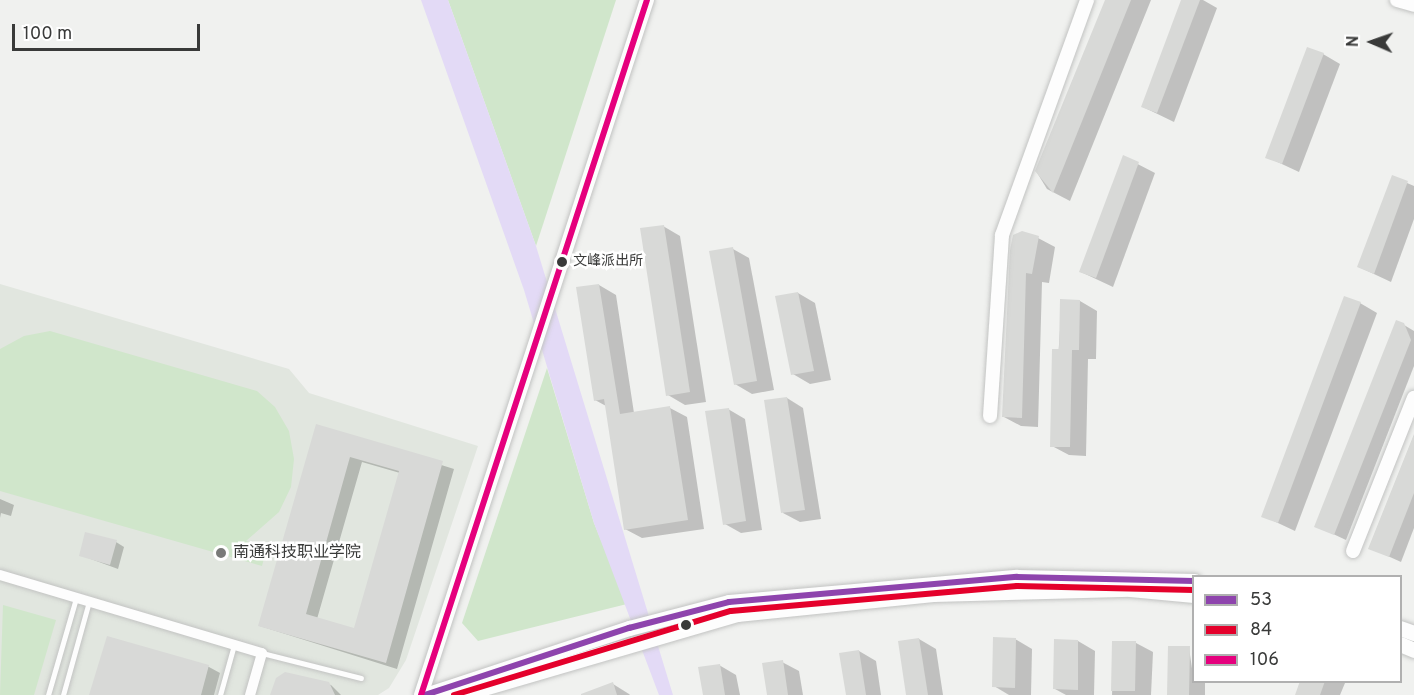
<!DOCTYPE html>
<meta charset="utf-8">
<style>
body{margin:0}
#map{position:relative;width:1414px;height:695px;overflow:hidden;background:#f0f1ef;font-family:Overpass,"Noto Sans SC",sans-serif}
div>[style]{position:absolute}
[style*='--x']{left:calc(var(--x)*1px);top:calc(var(--y)*1px);width:calc(var(--w)*1px);rotate:calc(var(--a)*1deg)}
.built>*{inset:0;background:#e1e6df}
.green>*{inset:0;background:#d0e6cb}
.water>*{inset:0;background:#e3daf6}
.shadow>*{inset:0;background:#0003}
.building>*{inset:0;background:#d8d9d7}
.roads{filter:drop-shadow(0 0 2px #c2c3c2) drop-shadow(0 0 2px #c2c3c2)}
.service>*{height:5px;margin:-2.5px;padding:0 2.5px;transform-origin:2.5px;border-radius:2.5px;background:#fdfdfd}
.minor>*{height:10px;margin:-5px;padding:0 5px;transform-origin:5px;border-radius:5px;background:#fdfdfd}
.tertiary>*{height:14px;margin:-7px;padding:0 7px;transform-origin:7px;border-radius:7px;background:#fdfdfd}
.secondary>*{height:15px;margin:-7.5px;padding:0 7.5px;transform-origin:7.5px;border-radius:7.5px;background:#fdfdfd}
.bus-1>*{height:6px;margin:-3px;padding:0 3px;transform-origin:3px;border-radius:3px;background:#8e44ad}
.bus-2>*{height:6px;margin:-3px;padding:0 3px;transform-origin:3px;border-radius:3px;background:#e4002b}
.bus-3>*{height:6px;margin:-3px;padding:0 3px;transform-origin:3px;border-radius:3px;background:#e5007d}
.dots>*{width:16px;height:16px;translate:-50% -50%;box-sizing:border-box;border:3px solid #fff;border-radius:50%}
span{translate:-50% -50%;white-space:nowrap;text-align:center;line-height:1.15;-webkit-text-stroke:5px #fff;paint-order:stroke}
.bus-label{font-size:14px;color:#393a39}
.left{translate:0 -50%;text-align:left}
.poi-label{font-size:16px;color:#393a39}
.legend{position:absolute;left:1192px;top:575px;width:210px;height:108px;box-sizing:border-box;background:#fff;border:2px solid #b0b0b0;margin:0;padding:8px 10px;list-style:none;font-size:18px;color:#393a39}
.legend li{display:flex;align-items:center;gap:12px;height:30px}
.legend b{width:30px;border:2px solid #b0b0b0}
.north{position:absolute;left:1342px;top:12px;width:60px;height:60px;-webkit-text-stroke:4px #fff;paint-order:stroke;rotate:272deg;font-size:16px;font-weight:700;line-height:24px;text-align:center;color:#393a39}
.north::after{content:'';display:block;margin:auto;width:21px;height:27px;background:#393a39;clip-path:polygon(50% 0,100% 100%,50% 72%,0 100%)}
.scale{position:absolute;left:12px;top:24px;width:188px;height:27px;box-sizing:border-box;border:3px solid #393a39;border-top:0;padding-left:8px;font-size:18px;line-height:21px;white-space:nowrap;color:#393a39;-webkit-text-stroke:4px #fff;paint-order:stroke}
</style>
<div id="map">
<div class="built">
<i style="clip-path:polygon(0 284px,289px 369px,309px 393px,478px 446px,406px 660px,389px 688px,378px 695px,0 695px)"></i>
</div>
<div class="green">
<i style="clip-path:polygon(448px 0,616px 0,536px 246px)"></i>
<i style="clip-path:polygon(50px 331px,257px 391px,275px 407px,289px 431px,294px 459px,291px 487px,279px 512px,246px 541px,267px 547px,262px 566px,0 491px,0 349px,24px 336px)"></i>
<i style="clip-path:polygon(547px 368px,594px 523px,627px 604px,478px 641px,462px 623px)"></i>
<i style="clip-path:polygon(3px 605px,56px 620px,34px 695px,0 695px)"></i>
</div>
<div class="water">
<i style="clip-path:polygon(421px 0,448px 0,536px 246px,673px 695px,659px 695px,594px 523px,524px 290px)"></i>
</div>
<div class="shadow">
<i style="clip-path:polygon(1106px 0,1151px 0,1070px 201px,1047px 189px,1036px 171px)"></i>
<i style="clip-path:polygon(1183px 0,1203px 0,1217px 8px,1174px 122px,1143px 107px)"></i>
<i style="clip-path:polygon(1323px 54px,1340px 64px,1299px 172px,1267px 157px)"></i>
<i style="clip-path:polygon(1124px 157px,1155px 173px,1113px 287px,1081px 272px)"></i>
<i style="clip-path:polygon(1393px 177px,1414px 186px,1414px 219px,1391px 282px,1359px 267px)"></i>
<i style="clip-path:polygon(663px 226px,680px 236px,706px 402px,685px 405px,668px 395px)"></i>
<i style="clip-path:polygon(1014px 236px,1038px 238px,1055px 247px,1049px 283px,1042px 282px,1038px 427px,1021px 426px,1004px 417px)"></i>
<i style="clip-path:polygon(733px 249px,749px 258px,774px 390px,752px 394px,735px 384px)"></i>
<i style="clip-path:polygon(599px 285px,616px 295px,634px 413px,670px 408px,687px 417px,704px 529px,642px 538px,625px 529px,606px 406px,595px 400px)"></i>
<i style="clip-path:polygon(798px 293px,815px 303px,831px 380px,810px 384px,793px 374px)"></i>
<i style="clip-path:polygon(1062px 301px,1080px 301px,1097px 311px,1096px 359px,1088px 359px,1086px 456px,1069px 455px,1052px 446px)"></i>
<i style="clip-path:polygon(1360px 303px,1377px 313px,1295px 531px,1263px 516px)"></i>
<i style="clip-path:polygon(1404px 325px,1414px 331px,1414px 366px,1346px 540px,1316px 526px)"></i>
<i style="clip-path:polygon(787px 398px,803px 408px,821px 519px,800px 522px,783px 513px)"></i>
<i style="clip-path:polygon(728px 409px,745px 419px,762px 530px,741px 533px,725px 524px)"></i>
<i style="clip-path:polygon(evenodd,317px 426px,454px 469px,397px 669px,260px 626px,317px 426px,362px 462px,400px 473px,355px 630px,317px 619px,362px 462px)"></i>
<i style="clip-path:polygon(1414px 436px,1414px 528px,1401px 562px,1370px 548px)"></i>
<i style="clip-path:polygon(0 499px,14px 505px,11px 516px,1px 513px,0 518px)"></i>
<i style="clip-path:polygon(116px 542px,124px 547px,118px 569px,80px 555px)"></i>
<i style="clip-path:polygon(108px 637px,209px 667px,220px 673px,214px 695px,91px 695px)"></i>
<i style="clip-path:polygon(919px 639px,936px 649px,943px 695px,907px 695px)"></i>
<i style="clip-path:polygon(1015px 639px,1032px 649px,1031px 695px,1009px 695px,994px 686px)"></i>
<i style="clip-path:polygon(1078px 641px,1095px 651px,1094px 695px,1066px 695px,1055px 689px)"></i>
<i style="clip-path:polygon(1114px 642px,1136px 643px,1153px 652px,1151px 695px,1112px 695px)"></i>
<i style="clip-path:polygon(1189px 648px,1194px 682px,1205px 682px,1205px 695px,1168px 695px)"></i>
<i style="clip-path:polygon(859px 651px,876px 661px,881px 695px,847px 695px)"></i>
<i style="clip-path:polygon(782px 662px,799px 671px,803px 695px,769px 695px)"></i>
<i style="clip-path:polygon(719px 665px,736px 675px,740px 695px,704px 695px)"></i>
<i style="clip-path:polygon(285px 674px,331px 685px,341px 695px,272px 695px)"></i>
<i style="clip-path:polygon(1302px 682px,1343px 682px,1345px 683px,1340px 695px,1297px 695px)"></i>
<i style="clip-path:polygon(613px 684px,629px 694px,630px 695px,597px 695px)"></i>
</div>
<div class="building">
<i style="clip-path:polygon(1105px 0,1131px 0,1053px 193px,1035px 171px)"></i>
<i style="clip-path:polygon(1181px 0,1200px 0,1157px 113px,1141px 107px)"></i>
<i style="clip-path:polygon(1307px 47px,1324px 53px,1282px 164px,1265px 158px)"></i>
<i style="clip-path:polygon(1123px 155px,1139px 162px,1096px 278px,1079px 272px)"></i>
<i style="clip-path:polygon(1392px 175px,1408px 181px,1374px 274px,1357px 267px)"></i>
<i style="clip-path:polygon(664px 225px,690px 392px,666px 396px,640px 228px)"></i>
<i style="clip-path:polygon(1022px 231px,1039px 236px,1032px 274px,1026px 273px,1022px 418px,1002px 417px,1010px 250px,1013px 235px)"></i>
<i style="clip-path:polygon(733px 247px,757px 381px,734px 385px,709px 251px)"></i>
<i style="clip-path:polygon(599px 284px,620px 414px,670px 406px,688px 520px,624px 530px,604px 399px,594px 401px,576px 287px)"></i>
<i style="clip-path:polygon(798px 292px,814px 371px,791px 375px,775px 296px)"></i>
<i style="clip-path:polygon(1344px 296px,1361px 302px,1278px 523px,1261px 517px)"></i>
<i style="clip-path:polygon(1060px 299px,1080px 300px,1079px 350px,1072px 350px,1070px 447px,1050px 447px,1052px 349px,1059px 349px)"></i>
<i style="clip-path:polygon(1396px 320px,1404px 323px,1411px 340px,1334px 535px,1314px 527px)"></i>
<i style="clip-path:polygon(787px 397px,805px 510px,781px 513px,764px 400px)"></i>
<i style="clip-path:polygon(729px 408px,746px 521px,723px 525px,705px 411px)"></i>
<i style="clip-path:polygon(evenodd,316px 424px,443px 461px,386px 663px,258px 626px,316px 424px,350px 457px,399px 471px,354px 628px,306px 614px,350px 457px)"></i>
<i style="clip-path:polygon(1414px 434px,1414px 493px,1389px 557px,1368px 549px)"></i>
<i style="clip-path:polygon(85px 532px,117px 540px,110px 565px,79px 556px)"></i>
<i style="clip-path:polygon(107px 636px,209px 665px,201px 695px,89px 695px)"></i>
<i style="clip-path:polygon(993px 637px,1016px 638px,1015px 688px,992px 687px)"></i>
<i style="clip-path:polygon(919px 638px,928px 695px,906px 695px,898px 641px)"></i>
<i style="clip-path:polygon(1054px 639px,1078px 640px,1078px 690px,1053px 689px)"></i>
<i style="clip-path:polygon(1112px 641px,1136px 641px,1135px 691px,1111px 691px)"></i>
<i style="clip-path:polygon(1168px 646px,1190px 646px,1189px 695px,1167px 695px)"></i>
<i style="clip-path:polygon(859px 650px,866px 695px,846px 695px,839px 653px)"></i>
<i style="clip-path:polygon(783px 660px,788px 695px,767px 695px,762px 663px)"></i>
<i style="clip-path:polygon(720px 664px,725px 695px,703px 695px,698px 667px)"></i>
<i style="clip-path:polygon(285px 672px,329px 682px,335px 695px,270px 695px,276px 678px)"></i>
<i style="clip-path:polygon(1300px 681px,1325px 681px,1320px 695px,1295px 695px)"></i>
<i style="clip-path:polygon(613px 682px,617px 695px,581px 695px,581px 694px)"></i>
</div>
<div class="roads">
<div class="service">
<i style="--x:262;--y:653;--w:102;--a:14.2"></i>
<i style="--x:48;--y:695;--w:101;--a:-73.9"></i>
<i style="--x:63;--y:695;--w:98;--a:-74.5"></i>
<i style="--x:220;--y:695;--w:52;--a:-74.4"></i>
</div>
<div class="minor">
<i style="--x:0;--y:575;--w:273;--a:16.6"></i>
<i style="--x:262;--y:653;--w:44;--a:105.9"></i>
</div>
<div class="tertiary">
<i style="--x:1397;--y:0;--w:18;--a:16"></i>
<i style="--x:990;--y:416;--w:181;--a:-86.2"></i>
<i style="--x:1002;--y:235;--w:250;--a:-70.1"></i>
<i style="--x:1353;--y:551;--w:165;--a:-68.3"></i>
<i style="--x:421;--y:695;--w:731;--a:-71.99"></i>
</div>
<div class="secondary">
<i style="--x:1400;--y:628;--w:15;--a:20"></i>
<i style="--x:1400;--y:644;--w:15;--a:23"></i>
<i style="--x:425;--y:695;--w:215;--a:-18.2"></i>
<i style="--x:629;--y:628;--w:103;--a:-14.6"></i>
<i style="--x:729;--y:602;--w:289;--a:-5"></i>
<i style="--x:1017;--y:577;--w:177;--a:1.3"></i>
<i style="--x:460;--y:695;--w:289;--a:-16.3"></i>
<i style="--x:737;--y:614;--w:197;--a:-5.8"></i>
<i style="--x:933;--y:594;--w:197;--a:-1.5"></i>
<i style="--x:1130;--y:589;--w:64;--a:5.4"></i>
</div>
</div>
<div class="bus-1">
<i style="--x:425;--y:695;--w:215;--a:-18.2"></i>
<i style="--x:629;--y:628;--w:103;--a:-14.6"></i>
<i style="--x:729;--y:602;--w:289;--a:-5"></i>
<i style="--x:1017;--y:577;--w:177;--a:1.3"></i>
</div>
<div class="bus-2">
<i style="--x:454;--y:695;--w:289;--a:-16.9"></i>
<i style="--x:731;--y:611;--w:287;--a:-5"></i>
<i style="--x:1017;--y:586;--w:177;--a:1.3"></i>
</div>
<div class="bus-3">
<i style="--x:421;--y:695;--w:731;--a:-71.99"></i>
</div>
<div class="dots">
<i style="left:562px;top:262px;background:#393a39"></i>
<i style="left:221px;top:553px;background:#797a79"></i>
<i style="left:686px;top:625px;background:#393a39"></i>
</div>
<div class="bus-label">
<span class="left" style="left:573px;top:262px">文峰派出所</span>
</div>
<div class="poi-label">
<span class="left" style="left:233px;top:553px">南通科技职业学院</span>
</div>
<ul class="legend">
<li><b style="height:8px;background:#8e44ad"></b>53</li>
<li><b style="height:8px;background:#e4002b"></b>84</li>
<li><b style="height:8px;background:#e5007d"></b>106</li>
</ul>
<div class="north">N</div>
<div class="scale">100 m</div>
</div>
